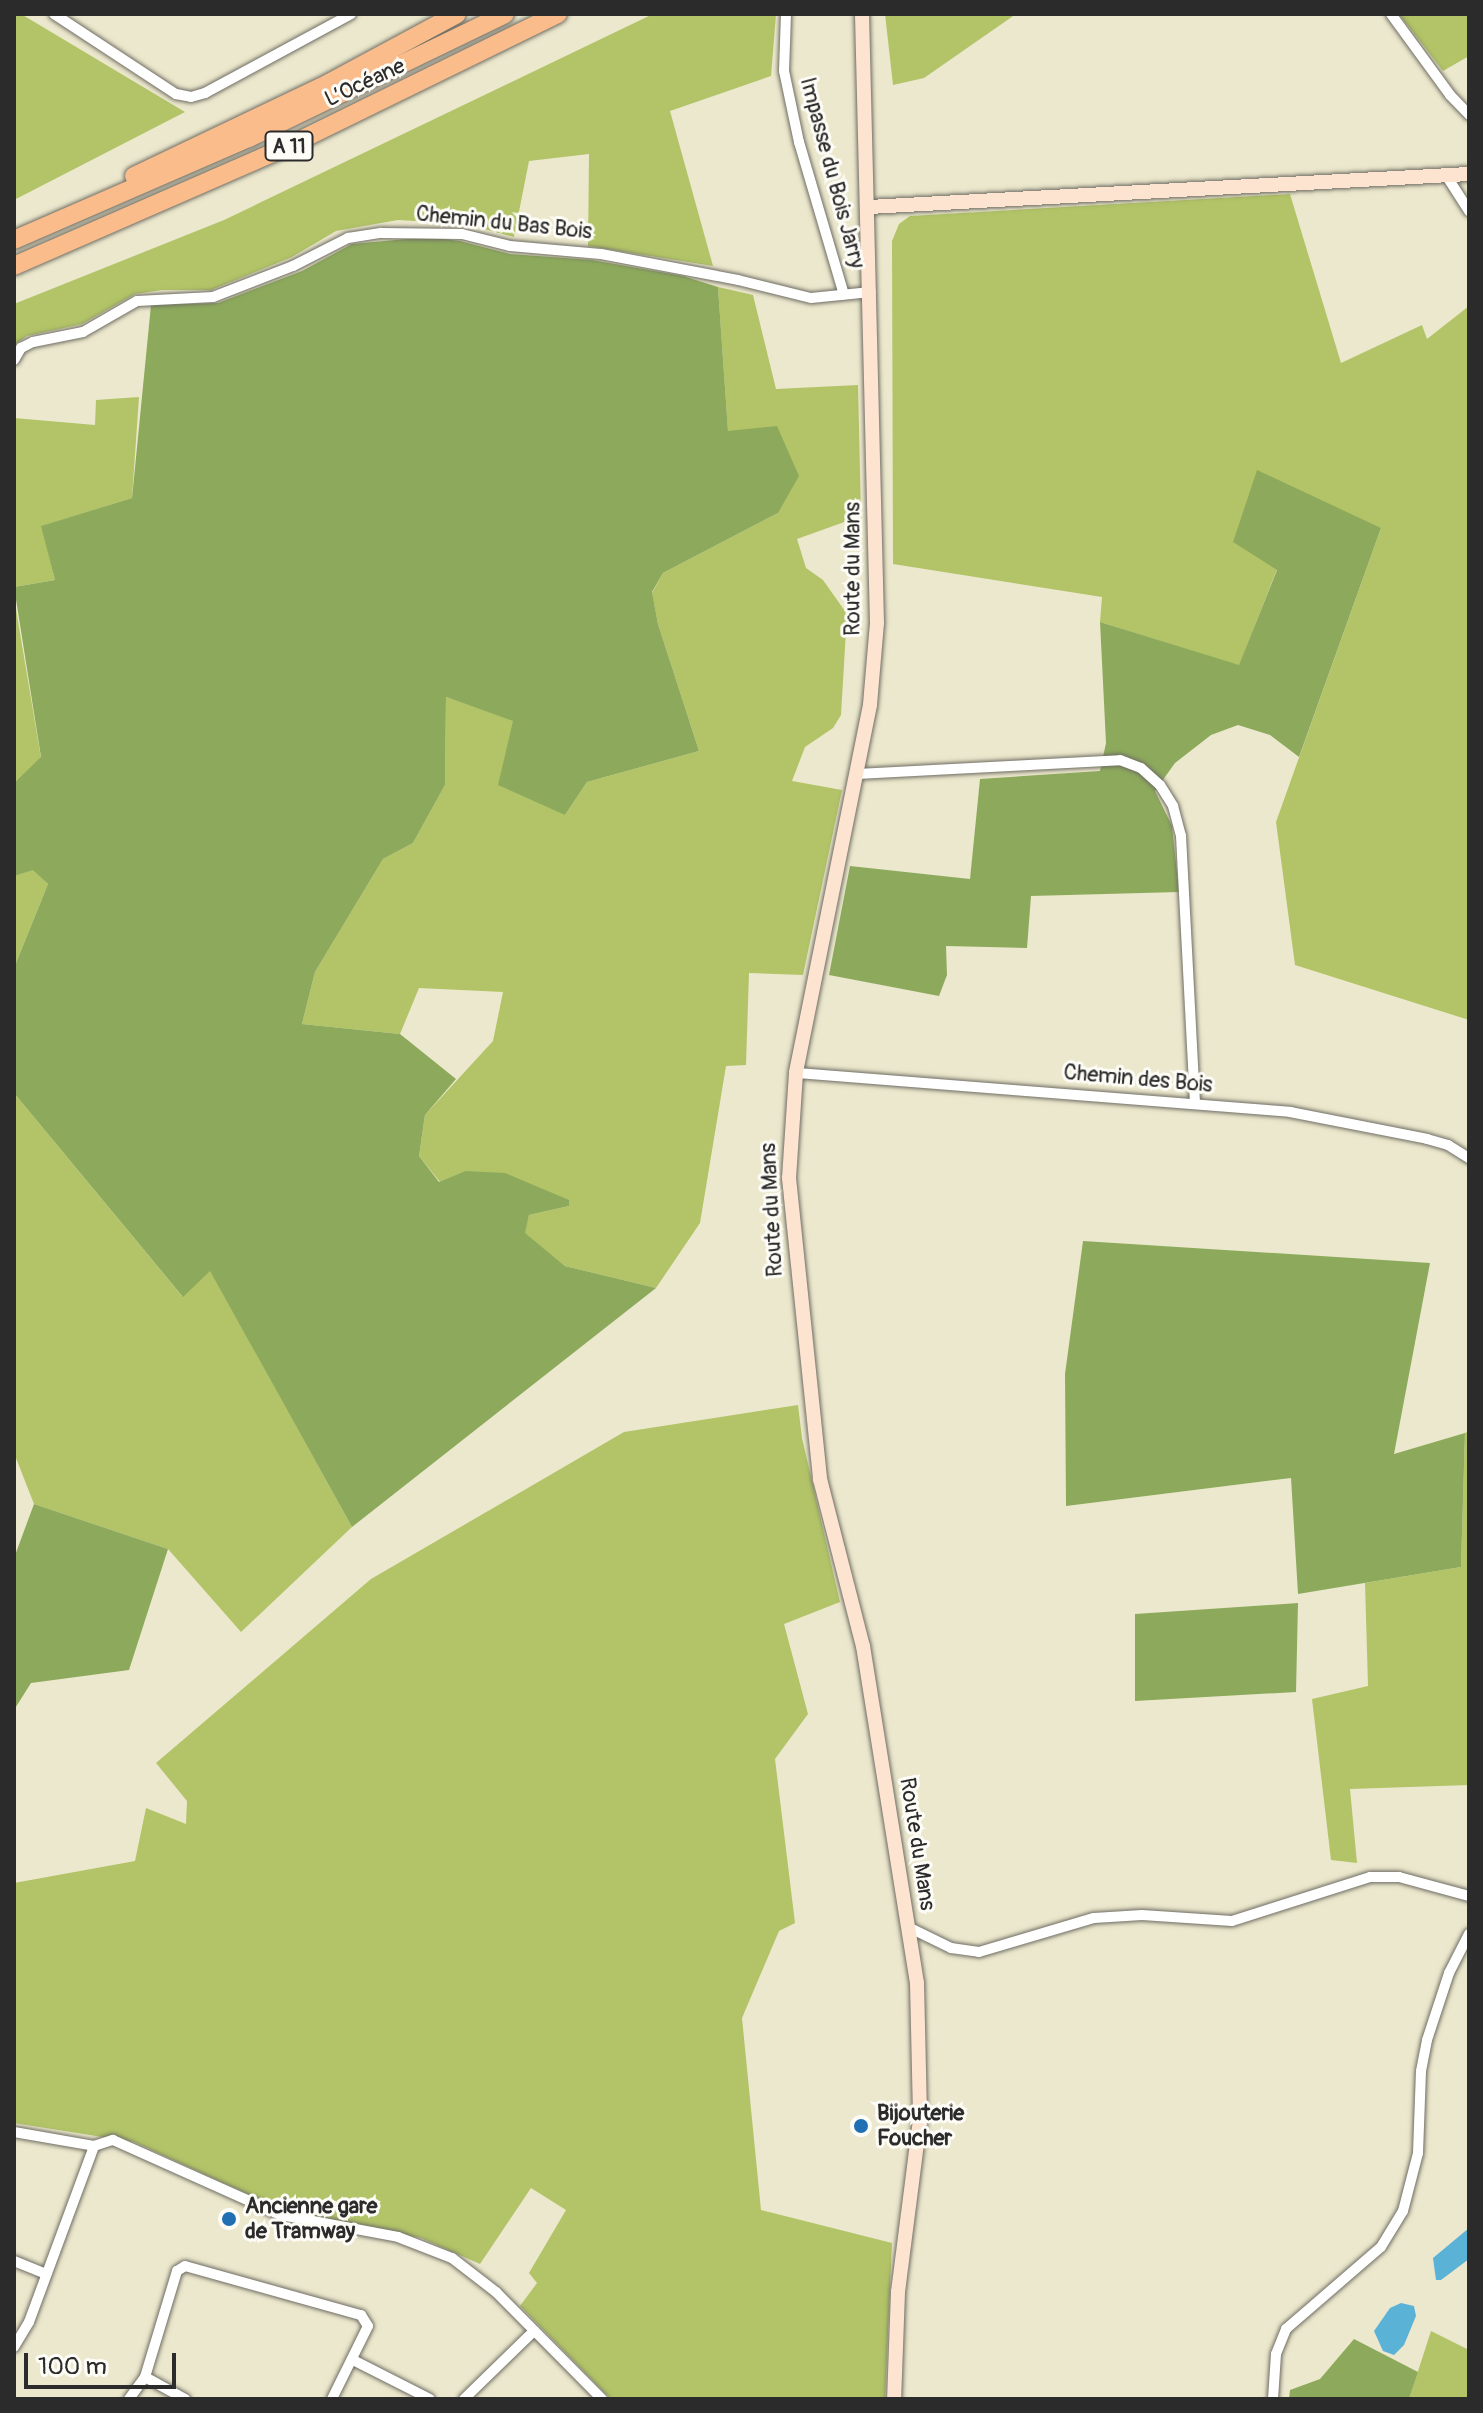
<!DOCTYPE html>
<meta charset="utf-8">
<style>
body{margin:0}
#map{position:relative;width:1483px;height:2413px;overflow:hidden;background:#ece8cd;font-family:Pangolin,sans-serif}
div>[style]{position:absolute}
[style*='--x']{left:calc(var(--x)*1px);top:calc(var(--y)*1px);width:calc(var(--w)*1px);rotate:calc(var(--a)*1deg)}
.green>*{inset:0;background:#b2c467}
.forest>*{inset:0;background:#8daa5c}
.water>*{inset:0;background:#5ab2d7}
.roads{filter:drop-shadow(0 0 2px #6f6d64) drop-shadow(0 0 2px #6f6d64)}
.street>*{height:10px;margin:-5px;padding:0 5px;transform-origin:5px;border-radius:5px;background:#fff}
.secondary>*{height:14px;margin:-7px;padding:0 7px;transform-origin:7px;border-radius:7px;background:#fde4d1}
.highway>*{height:18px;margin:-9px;padding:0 9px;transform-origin:9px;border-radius:9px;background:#fabc8b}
.dots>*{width:22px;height:22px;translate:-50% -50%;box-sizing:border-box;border:4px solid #fdfcf7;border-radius:50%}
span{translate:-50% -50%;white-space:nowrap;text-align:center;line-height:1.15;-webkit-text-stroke:6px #fdfcf7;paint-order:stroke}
.shield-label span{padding:2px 6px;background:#fdfcf7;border:2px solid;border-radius:6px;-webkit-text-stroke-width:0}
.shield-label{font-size:20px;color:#2b2b2b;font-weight:700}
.street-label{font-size:22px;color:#2b2b2b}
.poi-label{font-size:22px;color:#2b2b2b;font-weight:700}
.left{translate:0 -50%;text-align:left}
.frame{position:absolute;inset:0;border:16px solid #2b2b2b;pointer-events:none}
.scale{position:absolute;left:24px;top:2353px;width:152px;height:36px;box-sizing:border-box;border:4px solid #2b2b2b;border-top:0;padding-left:10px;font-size:24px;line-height:28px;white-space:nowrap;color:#2b2b2b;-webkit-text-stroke:6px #fdfcf7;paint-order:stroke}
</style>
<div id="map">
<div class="green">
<i style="clip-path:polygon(14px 14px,21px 14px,185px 112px,14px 200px)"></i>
<i style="clip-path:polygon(653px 14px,776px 14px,771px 76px,670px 111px,713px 266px,588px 246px,589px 154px,529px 161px,514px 237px,466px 224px,398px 220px,336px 231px,292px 257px,211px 290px,162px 290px,135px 294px,82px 324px,27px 336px,14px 345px,14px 304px,224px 220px)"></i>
<i style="clip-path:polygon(885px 14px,1016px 14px,924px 78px,893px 85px)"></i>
<i style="clip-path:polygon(1399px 14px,1469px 14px,1469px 56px,1443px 71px)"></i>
<i style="clip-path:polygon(1290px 194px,1341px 363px,1422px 325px,1427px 339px,1469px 306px,1469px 1020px,1295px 965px,1276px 822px,1381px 528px,1277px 569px,1239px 666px,1100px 622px,1102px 597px,893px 564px,892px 241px,899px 224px,910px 216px)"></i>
<i style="clip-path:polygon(718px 287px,753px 295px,776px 389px,858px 385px,861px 516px,797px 539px,806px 568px,823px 580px,847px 614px,841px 715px,833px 728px,805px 747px,792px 781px,842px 790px,803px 975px,749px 973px,746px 1065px,726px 1066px,700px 1223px,656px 1288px,565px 1266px,524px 1233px,529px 1215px,569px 1206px,465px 1171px,440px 1182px,419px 1156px,425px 1115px,493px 1041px,503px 992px,419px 988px,400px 1034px,302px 1024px,315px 972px,383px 859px,413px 843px,445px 785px,446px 697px,514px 721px,565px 815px,587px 782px,699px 751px,658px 624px,652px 593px,663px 573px,778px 513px,728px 432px)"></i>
<i style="clip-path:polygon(139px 397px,132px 498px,42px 526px,55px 580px,14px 587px,14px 418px,95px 425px,96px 400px)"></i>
<i style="clip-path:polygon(14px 597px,41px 758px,14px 783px)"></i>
<i style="clip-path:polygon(33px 869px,48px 884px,14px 968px,14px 876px)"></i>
<i style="clip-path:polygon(14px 1093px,182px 1296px,210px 1270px,352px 1527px,241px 1632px,168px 1549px,34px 1504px,14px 1453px)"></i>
<i style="clip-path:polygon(798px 1405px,802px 1438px,840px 1602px,784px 1624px,808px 1714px,775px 1759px,795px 1923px,779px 1931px,742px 2018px,761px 2210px,892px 2243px,885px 2399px,611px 2399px,520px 2306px,537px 2283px,529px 2273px,566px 2210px,531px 2188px,480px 2264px,421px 2238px,283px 2210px,134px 2142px,14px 2123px,14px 1883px,135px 1861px,146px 1808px,186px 1824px,187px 1801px,156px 1763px,371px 1579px,624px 1432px)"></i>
<i style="clip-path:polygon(1469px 1431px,1469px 1785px,1350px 1789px,1357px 1863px,1331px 1860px,1312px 1699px,1368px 1686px,1365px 1583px,1461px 1567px,1465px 1433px)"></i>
<i style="clip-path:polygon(1431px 2331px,1469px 2350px,1469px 2399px,1409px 2399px)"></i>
</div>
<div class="forest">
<i style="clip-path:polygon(428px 237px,460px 241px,510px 254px,592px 260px,683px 276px,718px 287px,728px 431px,777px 426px,799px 476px,778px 513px,663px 573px,652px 592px,658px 624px,699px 751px,587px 782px,565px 815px,498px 785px,513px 721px,446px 697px,445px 785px,413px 843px,383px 859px,315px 972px,302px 1024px,400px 1034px,456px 1079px,425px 1115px,419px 1156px,439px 1182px,465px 1171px,505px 1173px,569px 1200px,569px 1206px,529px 1215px,525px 1233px,565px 1266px,656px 1288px,352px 1527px,210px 1271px,183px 1297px,14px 1093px,14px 968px,48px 884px,33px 870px,14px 876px,14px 783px,41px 757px,14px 587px,55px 580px,41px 526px,132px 498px,151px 305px,218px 303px,302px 271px,352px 244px)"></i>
<i style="clip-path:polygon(1257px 470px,1381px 528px,1299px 757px,1270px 735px,1238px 725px,1211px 735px,1175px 763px,1155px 791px,1172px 826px,1179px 892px,1031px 896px,1027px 948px,946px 946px,947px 975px,939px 996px,829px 975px,850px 866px,970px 879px,980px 779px,1100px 771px,1106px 743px,1100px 622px,1239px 665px,1277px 570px,1233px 542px)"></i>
<i style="clip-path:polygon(1083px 1241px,1430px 1263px,1394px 1454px,1465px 1433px,1461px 1567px,1298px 1594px,1291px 1478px,1066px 1506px,1065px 1374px)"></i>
<i style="clip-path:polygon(34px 1504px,168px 1549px,129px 1670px,31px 1683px,14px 1710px,14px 1558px)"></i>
<i style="clip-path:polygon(1298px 1603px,1296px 1692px,1135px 1701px,1135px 1614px)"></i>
<i style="clip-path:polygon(1354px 2339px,1418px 2372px,1409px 2399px,1289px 2399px,1290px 2390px,1320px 2379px)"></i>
</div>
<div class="water">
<i style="clip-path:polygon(1469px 2228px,1469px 2259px,1441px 2280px,1436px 2280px,1433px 2258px)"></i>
<i style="clip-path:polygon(1401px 2303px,1414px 2306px,1416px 2316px,1404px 2345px,1394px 2355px,1383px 2351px,1374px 2331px,1390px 2308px)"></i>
</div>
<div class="roads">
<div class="street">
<i style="--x:54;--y:14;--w:146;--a:33.3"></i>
<i style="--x:176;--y:94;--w:15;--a:11"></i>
<i style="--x:191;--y:97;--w:15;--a:-16"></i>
<i style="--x:205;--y:93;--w:166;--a:-28.4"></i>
<i style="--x:786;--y:14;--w:57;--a:92"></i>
<i style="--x:784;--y:71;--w:73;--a:78.1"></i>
<i style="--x:799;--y:142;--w:159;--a:73.6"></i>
<i style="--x:1391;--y:14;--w:100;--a:53.9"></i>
<i style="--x:1450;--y:95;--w:28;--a:46"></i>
<i style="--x:1446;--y:175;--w:43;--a:57.4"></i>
<i style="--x:14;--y:360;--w:14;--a:-60"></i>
<i style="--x:21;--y:348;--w:13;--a:-27"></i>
<i style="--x:33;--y:342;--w:51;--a:-11.3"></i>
<i style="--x:83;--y:332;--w:62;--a:-29.9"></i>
<i style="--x:137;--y:301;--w:76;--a:-3"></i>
<i style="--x:213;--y:297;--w:86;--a:-21.2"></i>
<i style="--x:293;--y:266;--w:62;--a:-27"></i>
<i style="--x:348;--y:238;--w:33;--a:-9"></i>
<i style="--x:381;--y:233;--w:81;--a:0.7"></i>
<i style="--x:462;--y:234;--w:49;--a:14"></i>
<i style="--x:510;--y:246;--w:91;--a:5"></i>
<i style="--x:601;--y:254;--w:139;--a:10.7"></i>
<i style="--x:738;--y:280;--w:75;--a:13.9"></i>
<i style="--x:811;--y:298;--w:60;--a:-5.7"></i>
<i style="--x:857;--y:774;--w:263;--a:-3"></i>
<i style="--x:1120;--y:760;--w:22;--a:21"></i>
<i style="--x:1141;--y:768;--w:25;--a:42"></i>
<i style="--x:1160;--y:785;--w:25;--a:58"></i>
<i style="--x:1173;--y:806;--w:31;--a:75"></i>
<i style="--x:1181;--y:836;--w:268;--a:87"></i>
<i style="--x:796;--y:1073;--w:496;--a:4.5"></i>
<i style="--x:1290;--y:1112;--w:140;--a:11.1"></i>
<i style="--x:1427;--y:1139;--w:22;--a:16"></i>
<i style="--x:1448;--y:1145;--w:25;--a:32"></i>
<i style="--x:908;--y:1927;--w:48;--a:26"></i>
<i style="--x:951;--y:1948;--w:28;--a:8"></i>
<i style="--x:979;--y:1952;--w:120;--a:-16.5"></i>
<i style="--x:1094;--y:1918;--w:48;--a:-3.6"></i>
<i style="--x:1142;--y:1915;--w:90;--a:3.8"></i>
<i style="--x:1232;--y:1921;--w:145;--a:-17.7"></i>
<i style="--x:1370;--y:1877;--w:29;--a:0"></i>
<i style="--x:1399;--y:1877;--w:73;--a:15.2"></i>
<i style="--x:14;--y:2132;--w:81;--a:9.9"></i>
<i style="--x:94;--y:2146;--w:20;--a:-18"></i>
<i style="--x:113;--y:2140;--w:184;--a:24.1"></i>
<i style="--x:281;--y:2215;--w:119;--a:10.6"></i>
<i style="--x:398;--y:2237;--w:58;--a:21.3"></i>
<i style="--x:452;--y:2258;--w:56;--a:37.7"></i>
<i style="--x:496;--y:2292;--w:151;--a:45.3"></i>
<i style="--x:14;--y:2261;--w:35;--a:22"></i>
<i style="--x:14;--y:2347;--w:29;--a:-59"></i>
<i style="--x:29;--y:2322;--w:188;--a:-69.7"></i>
<i style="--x:353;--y:2360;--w:86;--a:26.9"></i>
<i style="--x:145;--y:2377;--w:46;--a:28.8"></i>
<i style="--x:129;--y:2399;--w:27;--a:-54"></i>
<i style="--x:145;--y:2377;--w:111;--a:-73.2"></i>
<i style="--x:177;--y:2271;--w:9;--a:-32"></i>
<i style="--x:185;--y:2266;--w:183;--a:15.6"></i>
<i style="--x:361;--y:2315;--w:13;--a:58"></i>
<i style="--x:368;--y:2326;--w:81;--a:116.3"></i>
<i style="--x:464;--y:2399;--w:98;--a:-44.2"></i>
<i style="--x:1273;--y:2399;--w:45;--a:-86.2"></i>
<i style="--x:1276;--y:2354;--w:27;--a:-68"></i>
<i style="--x:1286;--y:2329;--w:125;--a:-40.8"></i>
<i style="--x:1381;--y:2247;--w:42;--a:-58.6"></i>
<i style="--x:1403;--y:2211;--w:60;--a:-75.5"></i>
<i style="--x:1418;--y:2153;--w:82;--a:-87.9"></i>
<i style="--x:1421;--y:2071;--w:32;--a:-79"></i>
<i style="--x:1427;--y:2040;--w:71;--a:-71.8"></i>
<i style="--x:1449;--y:1973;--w:44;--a:-62.9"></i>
</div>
<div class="secondary">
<i style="--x:862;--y:14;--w:609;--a:88.59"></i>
<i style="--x:877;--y:623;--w:82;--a:94.9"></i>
<i style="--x:870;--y:705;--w:375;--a:101.4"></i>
<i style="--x:796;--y:1073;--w:105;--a:93.8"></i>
<i style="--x:789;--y:1178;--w:303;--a:84.1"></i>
<i style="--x:820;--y:1479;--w:172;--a:75.6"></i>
<i style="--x:863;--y:1646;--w:341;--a:80.9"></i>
<i style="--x:917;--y:1983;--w:137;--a:88.7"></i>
<i style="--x:920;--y:2120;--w:173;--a:97.3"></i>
<i style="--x:898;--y:2292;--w:107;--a:92.1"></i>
<i style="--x:869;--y:207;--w:601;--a:-3.15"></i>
</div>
<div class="highway">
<i style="--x:134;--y:176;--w:216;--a:-25.5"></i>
<i style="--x:329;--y:83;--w:145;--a:-28.3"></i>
<i style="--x:14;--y:240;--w:256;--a:-23.5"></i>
<i style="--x:249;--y:138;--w:284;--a:-25.8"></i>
<i style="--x:14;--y:266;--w:295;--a:-23.6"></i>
<i style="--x:284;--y:148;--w:305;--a:-26.1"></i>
</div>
</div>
<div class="dots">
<i style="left:861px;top:2126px;background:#1f6fb2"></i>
<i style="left:229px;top:2219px;background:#1f6fb2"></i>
</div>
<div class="shield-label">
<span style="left:289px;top:146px">A 11</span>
</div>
<div class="street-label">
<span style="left:365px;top:83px;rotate:-25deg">L’Océane</span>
<span style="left:832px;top:173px;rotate:75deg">Impasse du Bois Jarry</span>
<span style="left:504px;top:223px;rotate:6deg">Chemin du Bas Bois</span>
<span style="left:853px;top:569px;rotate:-90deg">Route du Mans</span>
<span style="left:1138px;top:1079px;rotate:5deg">Chemin des Bois</span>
<span style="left:772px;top:1210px;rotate:-93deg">Route du Mans</span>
<span style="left:917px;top:1844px;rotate:81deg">Route du Mans</span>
</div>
<div class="poi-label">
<span class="left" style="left:877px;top:2126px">Bijouterie<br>Foucher</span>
<span class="left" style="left:245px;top:2219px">Ancienne gare<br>de Tramway</span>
</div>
<div class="frame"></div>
<div class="scale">100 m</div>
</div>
